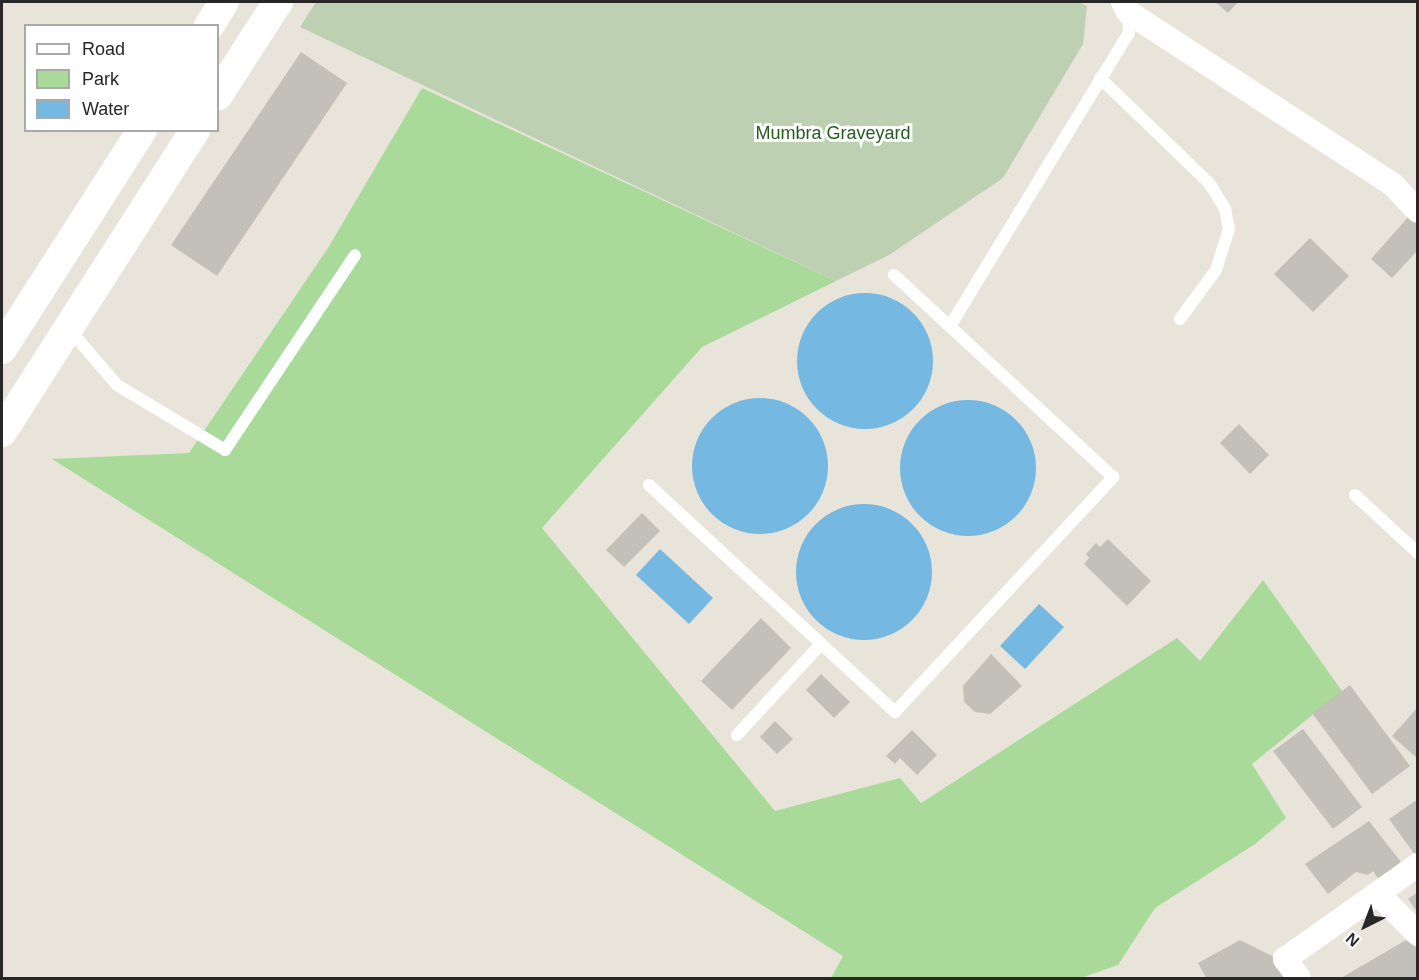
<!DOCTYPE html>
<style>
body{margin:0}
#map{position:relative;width:1419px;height:980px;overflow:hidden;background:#e8e4d9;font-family:Arial,sans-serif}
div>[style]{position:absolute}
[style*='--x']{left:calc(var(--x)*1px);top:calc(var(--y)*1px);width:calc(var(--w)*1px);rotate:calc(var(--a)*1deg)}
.green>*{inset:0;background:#a9da9a}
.cemetery>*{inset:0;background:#bdd0b2}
.water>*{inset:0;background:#75b8e1}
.round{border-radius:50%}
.building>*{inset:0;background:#c3c0b9}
.service>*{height:12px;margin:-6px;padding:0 6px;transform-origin:6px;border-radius:6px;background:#fff}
.minor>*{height:24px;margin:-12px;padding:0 12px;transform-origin:12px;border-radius:12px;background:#fff}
.tertiary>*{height:30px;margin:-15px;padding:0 15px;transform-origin:15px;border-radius:15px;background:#fff}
span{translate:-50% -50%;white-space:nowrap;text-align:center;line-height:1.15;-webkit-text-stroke:6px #fff;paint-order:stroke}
.park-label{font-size:18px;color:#255b1f}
.frame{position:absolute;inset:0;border:3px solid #272727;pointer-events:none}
.legend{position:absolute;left:24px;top:24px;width:195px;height:108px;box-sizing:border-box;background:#fff;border:2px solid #a9a9a9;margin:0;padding:8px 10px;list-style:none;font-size:18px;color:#272727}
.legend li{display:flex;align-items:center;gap:12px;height:30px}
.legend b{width:30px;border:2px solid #a9a9a9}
.north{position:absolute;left:1335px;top:896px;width:60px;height:60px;-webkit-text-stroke:4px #fff;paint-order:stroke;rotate:222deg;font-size:16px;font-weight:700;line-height:24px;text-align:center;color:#272727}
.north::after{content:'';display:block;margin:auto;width:21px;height:27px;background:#272727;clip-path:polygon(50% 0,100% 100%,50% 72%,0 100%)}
</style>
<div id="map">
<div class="green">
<i style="clip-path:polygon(422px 88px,836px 281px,702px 347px,542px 528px,775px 811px,900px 778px,921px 803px,1177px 638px,1200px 661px,1263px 580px,1342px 691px,1252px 764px,1286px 818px,1255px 844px,1155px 908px,1118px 965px,1081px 978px,831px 978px,843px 956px,52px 459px,189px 453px,328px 248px)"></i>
</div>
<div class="cemetery">
<i style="clip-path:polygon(316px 2px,1078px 2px,1087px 6px,1083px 44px,1003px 178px,889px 255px,836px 281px,300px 27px)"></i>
</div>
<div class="water">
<i class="round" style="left:797px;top:293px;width:136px;height:136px"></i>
<i class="round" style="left:692px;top:398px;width:136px;height:136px"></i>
<i class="round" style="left:900px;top:400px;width:136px;height:136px"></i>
<i class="round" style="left:796px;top:504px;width:136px;height:136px"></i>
<i style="clip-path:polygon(660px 549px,713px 598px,689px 624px,636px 575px)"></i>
<i style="clip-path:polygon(1039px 604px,1064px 627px,1025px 669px,1000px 646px)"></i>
</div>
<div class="building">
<i style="clip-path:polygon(1215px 2px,1238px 2px,1228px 13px)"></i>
<i style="clip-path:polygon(301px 52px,347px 83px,217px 276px,171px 245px)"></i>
<i style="clip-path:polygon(1410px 215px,1418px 222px,1418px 250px,1392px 278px,1371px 259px)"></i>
<i style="clip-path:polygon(1310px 238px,1349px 276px,1313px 312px,1274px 274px)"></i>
<i style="clip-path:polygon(1239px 424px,1269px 455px,1250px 474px,1220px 443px)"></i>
<i style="clip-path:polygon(642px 513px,660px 531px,624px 567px,606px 550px)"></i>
<i style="clip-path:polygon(1108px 539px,1151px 581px,1127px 606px,1084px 564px,1089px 558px,1086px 554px,1096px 543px,1100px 547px)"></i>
<i style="clip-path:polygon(761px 618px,791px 648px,732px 710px,701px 681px)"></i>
<i style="clip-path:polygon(991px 654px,1022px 686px,990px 714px,975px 712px,964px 702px,963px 686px)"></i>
<i style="clip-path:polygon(821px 674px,850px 702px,834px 718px,806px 690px)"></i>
<i style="clip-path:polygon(1350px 685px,1410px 766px,1372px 794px,1312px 713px)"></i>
<i style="clip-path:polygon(1418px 707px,1418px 759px,1392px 736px)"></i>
<i style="clip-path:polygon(775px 721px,793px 739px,777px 754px,760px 737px)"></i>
<i style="clip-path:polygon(1303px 729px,1362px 807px,1333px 829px,1273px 751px)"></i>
<i style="clip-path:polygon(912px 730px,937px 755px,917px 775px,900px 758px,895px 764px,886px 756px)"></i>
<i style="clip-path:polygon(1418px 799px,1418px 859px,1389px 819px)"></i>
<i style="clip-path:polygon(1369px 821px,1401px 862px,1379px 880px,1373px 871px,1368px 875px,1356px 872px,1328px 894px,1305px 864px)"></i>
<i style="clip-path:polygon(1418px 892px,1418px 913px,1408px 899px)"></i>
<i style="clip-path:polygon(1240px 940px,1274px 957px,1286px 978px,1206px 978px,1198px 963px)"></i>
<i style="clip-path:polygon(1406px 940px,1418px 948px,1418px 978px,1341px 978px)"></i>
</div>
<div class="service">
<i style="--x:1100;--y:78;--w:151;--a:43.9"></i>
<i style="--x:1209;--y:183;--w:31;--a:58"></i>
<i style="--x:1225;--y:209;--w:20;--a:79"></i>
<i style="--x:1229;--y:229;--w:43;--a:107.6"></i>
<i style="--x:1216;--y:270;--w:61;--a:126.3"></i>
<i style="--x:950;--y:326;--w:343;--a:-58.6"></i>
<i style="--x:1129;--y:33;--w:20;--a:-93"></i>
<i style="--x:69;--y:329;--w:74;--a:49.4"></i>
<i style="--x:117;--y:385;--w:126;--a:31"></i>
<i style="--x:225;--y:450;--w:234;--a:-56.3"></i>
<i style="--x:649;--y:485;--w:335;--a:42.7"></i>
<i style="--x:895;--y:712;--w:321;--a:-47.1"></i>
<i style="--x:1113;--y:477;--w:298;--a:-137.3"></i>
<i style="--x:1355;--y:495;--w:86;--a:42.6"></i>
<i style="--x:737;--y:735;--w:124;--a:-47.3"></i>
</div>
<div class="minor">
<i style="--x:1123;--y:2;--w:11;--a:63"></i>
<i style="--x:1128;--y:12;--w:316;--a:33.1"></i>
<i style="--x:1393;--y:185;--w:36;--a:46"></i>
<i style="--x:1378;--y:894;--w:57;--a:45"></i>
<i style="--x:1299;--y:978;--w:24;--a:-126"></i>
<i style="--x:1285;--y:959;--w:163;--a:-35.3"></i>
</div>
<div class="tertiary">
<i style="--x:209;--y:26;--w:28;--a:-58"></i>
<i style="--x:218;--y:95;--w:111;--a:-57.2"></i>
<i style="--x:2;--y:349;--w:260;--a:-57.4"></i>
<i style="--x:2;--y:432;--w:358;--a:-57.4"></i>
</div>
<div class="park-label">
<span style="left:833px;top:133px">Mumbra Graveyard</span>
</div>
<div class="frame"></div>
<ul class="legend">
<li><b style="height:8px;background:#fff"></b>Road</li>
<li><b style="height:16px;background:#a9da9a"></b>Park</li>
<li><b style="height:16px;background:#75b8e1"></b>Water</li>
</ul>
<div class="north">N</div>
</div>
